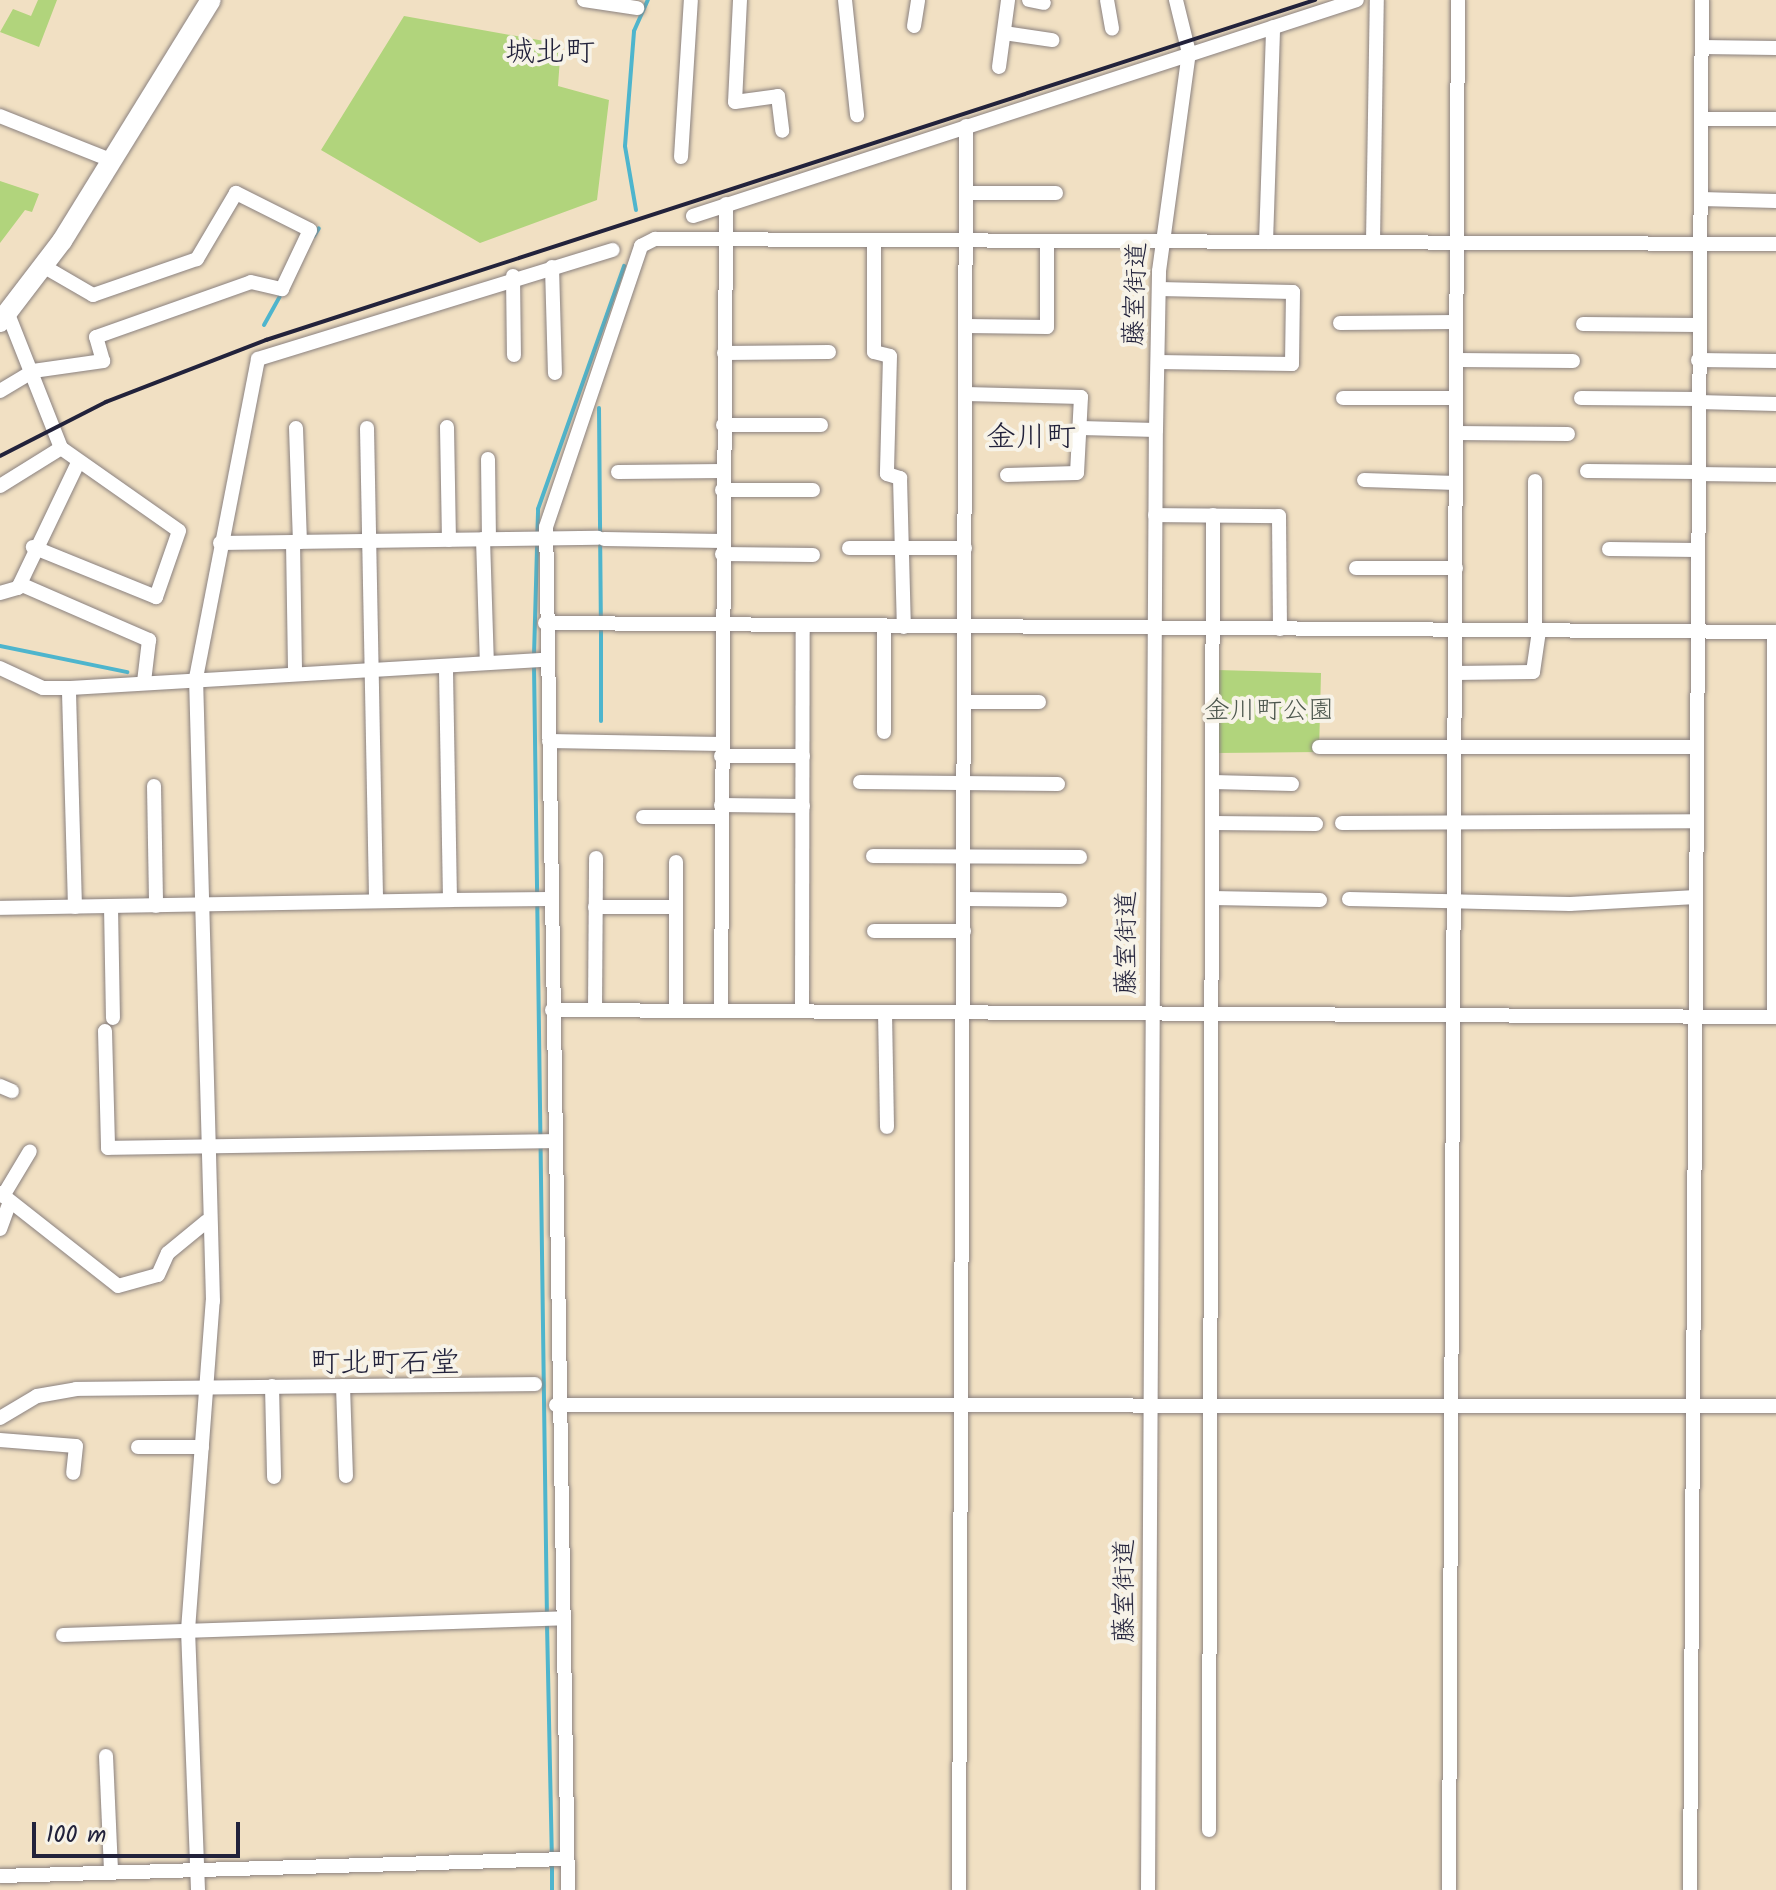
<!DOCTYPE html>
<meta charset="utf-8">
<style>
body{margin:0}
#map{position:relative;width:1776px;height:1890px;overflow:hidden;background:#f1e0c3;font-family:Kalam,"Klee One",sans-serif}
div>[style]{position:absolute}
[style*='--x']{left:calc(var(--x)*1px);top:calc(var(--y)*1px);width:calc(var(--w)*1px);rotate:calc(var(--a)*1deg)}
.green>*{inset:0;background:#b1d47c}
.stream>*{height:4px;margin:-2px;padding:0 2px;transform-origin:2px;border-radius:2px;background:#4eb5cd}
.roads{filter:drop-shadow(0 0 2px #8a817f) drop-shadow(0 0 2px #8a817f)}
.street>*{height:14px;margin:-7px;padding:0 7px;transform-origin:7px;border-radius:7px;background:#fff}
.secondary>*{height:20px;margin:-10px;padding:0 10px;transform-origin:10px;border-radius:10px;background:#fff}
.rail>*{height:4px;margin:-2px;padding:0 2px;transform-origin:2px;border-radius:2px;background:#22223b}
span{translate:-50% -50%;white-space:nowrap;text-align:center;line-height:1.15;-webkit-text-stroke:8px #f7f3e8;paint-order:stroke}
.street-label{font-size:26px;color:#22223b}
.park-label{font-size:26px;color:#4d574e}
.quarter-label{font-size:30px;color:#22223b}
.scale{position:absolute;left:32px;top:1822px;width:208px;height:36px;box-sizing:border-box;border:4px solid #22223b;border-top:0;padding-left:10px;font-size:24px;line-height:28px;white-space:nowrap;color:#22223b;-webkit-text-stroke:6px #f7f3e8;paint-order:stroke}
</style>
<div id="map">
<div class="green">
<i style="clip-path:polygon(38px 0,57px 0,39px 47px,0 32px,13px 9px,31px 16px)"></i>
<i style="clip-path:polygon(404px 16px,561px 44px,558px 86px,609px 100px,597px 200px,480px 243px,321px 150px)"></i>
<i style="clip-path:polygon(0 181px,39px 194px,32px 212px,25px 210px,0 243px)"></i>
<i style="clip-path:polygon(1217px 670px,1321px 673px,1319px 752px,1217px 753px)"></i>
</div>
<div class="stream">
<i style="--x:636;--y:210;--w:65;--a:-99.8"></i>
<i style="--x:625;--y:146;--w:115;--a:-85.5"></i>
<i style="--x:634;--y:31;--w:34;--a:-66"></i>
<i style="--x:314;--y:236;--w:9;--a:-58"></i>
<i style="--x:264;--y:325;--w:37;--a:-61"></i>
<i style="--x:599;--y:408;--w:211;--a:89.5"></i>
<i style="--x:601;--y:628;--w:93;--a:90"></i>
<i style="--x:0;--y:646;--w:130;--a:11.6"></i>
<i style="--x:534;--y:656;--w:147;--a:-88.4"></i>
<i style="--x:538;--y:509;--w:258;--a:-70.5"></i>
<i style="--x:534;--y:665;--w:951;--a:89.22"></i>
<i style="--x:547;--y:1624;--w:232;--a:88.8"></i>
<i style="--x:552;--y:1864;--w:26;--a:90"></i>
</div>
<div class="roads">
<div class="street">
<i style="--x:584;--y:0;--w:54;--a:8.6"></i>
<i style="--x:740;--y:0;--w:102;--a:92.8"></i>
<i style="--x:735;--y:102;--w:43;--a:-7.9"></i>
<i style="--x:778;--y:96;--w:35;--a:83"></i>
<i style="--x:845;--y:0;--w:116;--a:84"></i>
<i style="--x:1029;--y:0;--w:15;--a:11"></i>
<i style="--x:1107;--y:0;--w:29;--a:80"></i>
<i style="--x:914;--y:26;--w:26;--a:-81"></i>
<i style="--x:1004;--y:33;--w:49;--a:8.3"></i>
<i style="--x:1702;--y:47;--w:74;--a:0.8"></i>
<i style="--x:999;--y:67;--w:68;--a:-82.3"></i>
<i style="--x:0;--y:116;--w:122;--a:21.7"></i>
<i style="--x:1703;--y:119;--w:73;--a:0"></i>
<i style="--x:681;--y:157;--w:157;--a:-86.4"></i>
<i style="--x:966;--y:193;--w:90;--a:0"></i>
<i style="--x:1701;--y:199;--w:75;--a:1.5"></i>
<i style="--x:693;--y:216;--w:698;--a:-18.02"></i>
<i style="--x:874;--y:241;--w:111;--a:90"></i>
<i style="--x:874;--y:352;--w:16;--a:14"></i>
<i style="--x:890;--y:356;--w:118;--a:91.5"></i>
<i style="--x:887;--y:474;--w:14;--a:17"></i>
<i style="--x:900;--y:478;--w:149;--a:88.5"></i>
<i style="--x:1266;--y:242;--w:215;--a:-88.1"></i>
<i style="--x:1373;--y:242;--w:242;--a:-89.1"></i>
<i style="--x:552;--y:267;--w:106;--a:88.4"></i>
<i style="--x:513;--y:276;--w:79;--a:89.3"></i>
<i style="--x:8;--y:314;--w:144;--a:68.4"></i>
<i style="--x:61;--y:448;--w:144;--a:35.1"></i>
<i style="--x:179;--y:531;--w:70;--a:109.2"></i>
<i style="--x:156;--y:597;--w:133;--a:-157.9"></i>
<i style="--x:1340;--y:323;--w:116;--a:-0.5"></i>
<i style="--x:1583;--y:324;--w:115;--a:0.5"></i>
<i style="--x:966;--y:326;--w:81;--a:0.7"></i>
<i style="--x:1047;--y:327;--w:85;--a:-90"></i>
<i style="--x:724;--y:353;--w:105;--a:-0.5"></i>
<i style="--x:1457;--y:360;--w:116;--a:0.5"></i>
<i style="--x:1698;--y:360;--w:78;--a:0.7"></i>
<i style="--x:1158;--y:362;--w:134;--a:0.9"></i>
<i style="--x:1292;--y:364;--w:72;--a:-89.2"></i>
<i style="--x:1293;--y:292;--w:134;--a:-178.7"></i>
<i style="--x:0;--y:391;--w:39;--a:-31"></i>
<i style="--x:33;--y:371;--w:71;--a:-8.1"></i>
<i style="--x:103;--y:361;--w:25;--a:-106"></i>
<i style="--x:96;--y:337;--w:164;--a:-19.5"></i>
<i style="--x:251;--y:282;--w:32;--a:13"></i>
<i style="--x:282;--y:289;--w:65;--a:-64.6"></i>
<i style="--x:310;--y:230;--w:83;--a:-153.4"></i>
<i style="--x:236;--y:193;--w:77;--a:120.6"></i>
<i style="--x:197;--y:259;--w:110;--a:160.9"></i>
<i style="--x:93;--y:295;--w:58;--a:-149.9"></i>
<i style="--x:966;--y:394;--w:115;--a:1.5"></i>
<i style="--x:1081;--y:397;--w:76;--a:93"></i>
<i style="--x:1077;--y:473;--w:70;--a:178.4"></i>
<i style="--x:1343;--y:398;--w:113;--a:0"></i>
<i style="--x:1581;--y:398;--w:117;--a:0.5"></i>
<i style="--x:1698;--y:402;--w:78;--a:1.5"></i>
<i style="--x:723;--y:425;--w:98;--a:0"></i>
<i style="--x:447;--y:427;--w:113;--a:89"></i>
<i style="--x:296;--y:428;--w:114;--a:88"></i>
<i style="--x:367;--y:428;--w:473;--a:88.9"></i>
<i style="--x:1081;--y:428;--w:75;--a:1.5"></i>
<i style="--x:1456;--y:433;--w:112;--a:0.5"></i>
<i style="--x:488;--y:459;--w:80;--a:89.3"></i>
<i style="--x:1587;--y:471;--w:111;--a:0.5"></i>
<i style="--x:618;--y:472;--w:105;--a:-0.5"></i>
<i style="--x:1697;--y:474;--w:79;--a:0.7"></i>
<i style="--x:1364;--y:480;--w:92;--a:1.9"></i>
<i style="--x:0;--y:486;--w:72;--a:-31.9"></i>
<i style="--x:722;--y:490;--w:91;--a:0"></i>
<i style="--x:1155;--y:515;--w:124;--a:0.5"></i>
<i style="--x:1279;--y:516;--w:113;--a:89.5"></i>
<i style="--x:483;--y:539;--w:124;--a:88.2"></i>
<i style="--x:604;--y:539;--w:118;--a:1"></i>
<i style="--x:293;--y:542;--w:131;--a:89.1"></i>
<i style="--x:220;--y:543;--w:378;--a:-0.8"></i>
<i style="--x:849;--y:548;--w:116;--a:0"></i>
<i style="--x:1609;--y:549;--w:88;--a:0.7"></i>
<i style="--x:722;--y:554;--w:91;--a:0.6"></i>
<i style="--x:1356;--y:568;--w:100;--a:0"></i>
<i style="--x:20;--y:584;--w:141;--a:23.5"></i>
<i style="--x:149;--y:640;--w:42;--a:96.8"></i>
<i style="--x:0;--y:593;--w:19;--a:-16"></i>
<i style="--x:18;--y:588;--w:136;--a:-64.4"></i>
<i style="--x:545;--y:623;--w:1231;--a:0.42"></i>
<i style="--x:1535;--y:630;--w:149;--a:-90"></i>
<i style="--x:0;--y:668;--w:47;--a:24.9"></i>
<i style="--x:43;--y:688;--w:26;--a:0"></i>
<i style="--x:1455;--y:673;--w:78;--a:-0.7"></i>
<i style="--x:1533;--y:672;--w:41;--a:-81.7"></i>
<i style="--x:965;--y:702;--w:74;--a:0"></i>
<i style="--x:884;--y:732;--w:105;--a:-90"></i>
<i style="--x:549;--y:741;--w:172;--a:1"></i>
<i style="--x:1319;--y:747;--w:377;--a:0"></i>
<i style="--x:721;--y:756;--w:82;--a:0"></i>
<i style="--x:860;--y:782;--w:198;--a:0.6"></i>
<i style="--x:1213;--y:782;--w:79;--a:1.5"></i>
<i style="--x:154;--y:786;--w:120;--a:89"></i>
<i style="--x:721;--y:805;--w:82;--a:0.7"></i>
<i style="--x:643;--y:817;--w:78;--a:0"></i>
<i style="--x:1213;--y:823;--w:103;--a:0.6"></i>
<i style="--x:1342;--y:823;--w:354;--a:-0.3"></i>
<i style="--x:873;--y:856;--w:207;--a:0.3"></i>
<i style="--x:1212;--y:898;--w:108;--a:1.1"></i>
<i style="--x:964;--y:899;--w:96;--a:0.6"></i>
<i style="--x:1349;--y:899;--w:221;--a:1.3"></i>
<i style="--x:1570;--y:904;--w:126;--a:-3.2"></i>
<i style="--x:450;--y:900;--w:99;--a:-0.6"></i>
<i style="--x:111;--y:906;--w:112;--a:89"></i>
<i style="--x:75;--y:907;--w:219;--a:-91.6"></i>
<i style="--x:69;--y:688;--w:478;--a:-3.4"></i>
<i style="--x:595;--y:907;--w:81;--a:0"></i>
<i style="--x:0;--y:908;--w:450;--a:-1"></i>
<i style="--x:450;--y:900;--w:233;--a:-91"></i>
<i style="--x:874;--y:931;--w:90;--a:0"></i>
<i style="--x:552;--y:1010;--w:1224;--a:0.33"></i>
<i style="--x:595;--y:1010;--w:152;--a:-89.6"></i>
<i style="--x:676;--y:1010;--w:148;--a:-90"></i>
<i style="--x:721;--y:1010;--w:806;--a:-89.64"></i>
<i style="--x:802;--y:1011;--w:385;--a:-89.9"></i>
<i style="--x:885;--y:1012;--w:115;--a:89"></i>
<i style="--x:1774;--y:1017;--w:385;--a:-90"></i>
<i style="--x:105;--y:1031;--w:117;--a:88.5"></i>
<i style="--x:108;--y:1148;--w:445;--a:-0.9"></i>
<i style="--x:0;--y:1086;--w:13;--a:23"></i>
<i style="--x:0;--y:1193;--w:150;--a:38.2"></i>
<i style="--x:118;--y:1286;--w:41;--a:-15.4"></i>
<i style="--x:158;--y:1275;--w:24;--a:-66"></i>
<i style="--x:168;--y:1253;--w:50;--a:-39.4"></i>
<i style="--x:3;--y:1196;--w:52;--a:-59"></i>
<i style="--x:0;--y:1229;--w:29;--a:-70"></i>
<i style="--x:272;--y:1386;--w:91;--a:88.7"></i>
<i style="--x:343;--y:1386;--w:90;--a:88.1"></i>
<i style="--x:556;--y:1405;--w:1220;--a:0.05"></i>
<i style="--x:0;--y:1418;--w:43;--a:-30.7"></i>
<i style="--x:37;--y:1396;--w:40;--a:-10"></i>
<i style="--x:76;--y:1389;--w:459;--a:-0.6"></i>
<i style="--x:0;--y:1440;--w:76;--a:4.5"></i>
<i style="--x:76;--y:1446;--w:27;--a:96"></i>
<i style="--x:138;--y:1447;--w:64;--a:0"></i>
<i style="--x:63;--y:1635;--w:495;--a:-1.9"></i>
<i style="--x:106;--y:1756;--w:115;--a:87.5"></i>
<i style="--x:1209;--y:1830;--w:1315;--a:-89.83"></i>
<i style="--x:0;--y:1876;--w:566;--a:-1.72"></i>
<i style="--x:198;--y:1890;--w:260;--a:-92.2"></i>
<i style="--x:188;--y:1630;--w:330;--a:-85.7"></i>
<i style="--x:213;--y:1301;--w:623;--a:-91.56"></i>
<i style="--x:196;--y:678;--w:325;--a:-79"></i>
<i style="--x:258;--y:359;--w:371;--a:-17.1"></i>
<i style="--x:568;--y:1890;--w:1363;--a:-90.92"></i>
<i style="--x:546;--y:527;--w:297;--a:-71.3"></i>
<i style="--x:641;--y:246;--w:16;--a:-27"></i>
<i style="--x:655;--y:239;--w:1121;--a:0.26"></i>
<i style="--x:959;--y:1890;--w:1764;--a:-89.77"></i>
<i style="--x:1148;--y:1890;--w:1460;--a:-89.69"></i>
<i style="--x:1156;--y:430;--w:159;--a:-88.9"></i>
<i style="--x:1159;--y:271;--w:220;--a:-82.2"></i>
<i style="--x:1189;--y:53;--w:55;--a:-103.8"></i>
<i style="--x:1449;--y:1890;--w:1890;--a:-89.73"></i>
<i style="--x:1690;--y:1890;--w:1890;--a:-89.64"></i>
</div>
<div class="secondary">
<i style="--x:0;--y:322;--w:102;--a:-52.6"></i>
<i style="--x:62;--y:241;--w:283;--a:-58.3"></i>
</div>
</div>
<div class="rail">
<i style="--x:0;--y:456;--w:119;--a:-27"></i>
<i style="--x:106;--y:402;--w:172;--a:-21.2"></i>
<i style="--x:266;--y:340;--w:1103;--a:-17.96"></i>
</div>
<div class="street-label">
<span style="left:1137px;top:294px;rotate:-88deg">藤室街道</span>
<span style="left:1128px;top:943px;rotate:-90deg">藤室街道</span>
<span style="left:1126px;top:1591px;rotate:-90deg">藤室街道</span>
</div>
<div class="park-label">
<span style="left:1269px;top:712px">金川町公園</span>
</div>
<div class="quarter-label">
<span style="left:550px;top:53px">城北町</span>
<span style="left:1031px;top:438px">金川町</span>
<span style="left:385px;top:1364px">町北町石堂</span>
</div>
<div class="scale">100 m</div>
</div>
